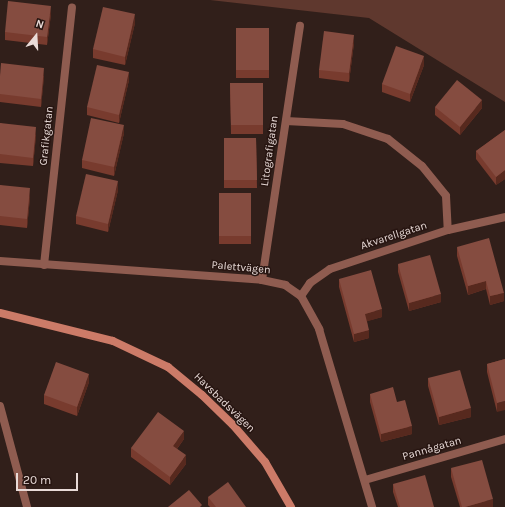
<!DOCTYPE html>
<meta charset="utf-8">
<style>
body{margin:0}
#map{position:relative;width:505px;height:507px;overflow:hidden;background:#311f1a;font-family:Karla,sans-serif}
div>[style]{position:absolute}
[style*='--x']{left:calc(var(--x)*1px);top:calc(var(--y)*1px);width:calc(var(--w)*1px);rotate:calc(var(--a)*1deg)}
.green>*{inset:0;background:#5f382e}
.street>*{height:8px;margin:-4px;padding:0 4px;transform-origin:4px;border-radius:4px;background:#8f5c50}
.secondary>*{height:8px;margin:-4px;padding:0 4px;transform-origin:4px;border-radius:4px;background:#cc7b68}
.wall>*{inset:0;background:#783b2e}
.shaded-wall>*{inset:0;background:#57291e}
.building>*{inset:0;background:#854c40}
span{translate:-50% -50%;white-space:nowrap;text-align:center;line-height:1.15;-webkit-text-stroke:3px #271511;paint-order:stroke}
.street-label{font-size:11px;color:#e9dbd8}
.north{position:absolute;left:16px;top:16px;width:40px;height:40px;-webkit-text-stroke:3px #271511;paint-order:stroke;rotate:18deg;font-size:11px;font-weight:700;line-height:16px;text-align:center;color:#e9dbd8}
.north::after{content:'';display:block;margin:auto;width:14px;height:18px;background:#e9dbd8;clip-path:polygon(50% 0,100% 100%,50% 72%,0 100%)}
.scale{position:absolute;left:16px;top:473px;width:62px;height:18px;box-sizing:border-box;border:2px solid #e9dbd8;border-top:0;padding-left:5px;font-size:12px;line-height:14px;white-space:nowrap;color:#e9dbd8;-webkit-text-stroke:3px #271511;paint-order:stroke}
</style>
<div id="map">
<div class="green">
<i style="clip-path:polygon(210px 0,505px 0,505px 102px,369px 18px)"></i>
</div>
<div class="street">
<i style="--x:286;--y:121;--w:57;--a:3"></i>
<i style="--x:343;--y:124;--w:47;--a:18.4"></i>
<i style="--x:388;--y:139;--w:43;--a:38.5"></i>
<i style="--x:422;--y:166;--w:38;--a:51"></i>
<i style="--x:446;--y:196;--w:34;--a:87"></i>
<i style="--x:0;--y:261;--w:263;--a:4.1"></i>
<i style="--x:262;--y:280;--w:24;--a:12"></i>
<i style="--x:285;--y:285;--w:19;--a:35"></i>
<i style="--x:301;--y:296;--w:38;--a:61"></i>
<i style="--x:319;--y:329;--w:186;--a:73.4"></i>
<i style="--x:44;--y:265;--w:259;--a:-83.8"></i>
<i style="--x:262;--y:280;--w:257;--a:-81.5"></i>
<i style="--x:301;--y:296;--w:16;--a:-55"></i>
<i style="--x:310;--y:283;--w:24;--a:-35"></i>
<i style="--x:330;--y:269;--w:124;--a:-18.3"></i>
<i style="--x:448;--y:230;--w:58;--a:-12.8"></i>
<i style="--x:0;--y:406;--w:105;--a:75"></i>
<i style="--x:365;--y:480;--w:146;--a:-16.3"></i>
</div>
<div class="secondary">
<i style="--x:0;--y:313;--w:116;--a:13.9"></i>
<i style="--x:113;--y:341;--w:61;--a:25.3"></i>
<i style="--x:168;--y:367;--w:44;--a:39.5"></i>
<i style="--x:202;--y:395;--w:43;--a:44.1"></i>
<i style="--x:233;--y:425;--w:49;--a:49.1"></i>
<i style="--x:265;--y:462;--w:52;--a:60"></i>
</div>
<div class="wall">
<i style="clip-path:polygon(51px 14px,47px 45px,5px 40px,5px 32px)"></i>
<i style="clip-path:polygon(135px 23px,125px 65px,93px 58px,93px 49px)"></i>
<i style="clip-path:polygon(236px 28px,269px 28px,269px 78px,236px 78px)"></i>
<i style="clip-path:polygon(354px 43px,349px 82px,319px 78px,319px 70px)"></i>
<i style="clip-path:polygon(424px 65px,410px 102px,382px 92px,382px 84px)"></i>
<i style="clip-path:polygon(0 76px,44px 76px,41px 107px,0 102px)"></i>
<i style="clip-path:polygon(129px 80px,119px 123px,87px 115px,87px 107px)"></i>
<i style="clip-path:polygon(230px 83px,263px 83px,263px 134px,231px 134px)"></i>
<i style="clip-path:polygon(435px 107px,482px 108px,460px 135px,435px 115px)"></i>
<i style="clip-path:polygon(0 123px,36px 135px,33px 166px,0 163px)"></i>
<i style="clip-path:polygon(505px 130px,505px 179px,496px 185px,476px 159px,476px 151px)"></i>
<i style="clip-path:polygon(124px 133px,114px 176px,82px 168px,82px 160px)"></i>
<i style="clip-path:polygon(224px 138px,256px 138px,257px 188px,224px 188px)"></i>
<i style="clip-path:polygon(0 185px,30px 197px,27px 228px,0 225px)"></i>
<i style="clip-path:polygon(118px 190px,108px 232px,76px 224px,76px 216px)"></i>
<i style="clip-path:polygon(219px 193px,251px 193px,251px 244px,219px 244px)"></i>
<i style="clip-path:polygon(457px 247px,504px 301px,490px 305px,486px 289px,468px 295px,457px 256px)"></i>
<i style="clip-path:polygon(398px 264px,441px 302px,409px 311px,398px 272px)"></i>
<i style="clip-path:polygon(339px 279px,382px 317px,367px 321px,369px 338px,354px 342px,339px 287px)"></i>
<i style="clip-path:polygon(505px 359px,497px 412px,487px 372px,487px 364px)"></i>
<i style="clip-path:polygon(428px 378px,471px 417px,439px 425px,428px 386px)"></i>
<i style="clip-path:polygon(89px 382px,77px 416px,44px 404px,44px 395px)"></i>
<i style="clip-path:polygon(370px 394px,397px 402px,412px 434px,381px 442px,370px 402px)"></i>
<i style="clip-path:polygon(184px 439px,177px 449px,186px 464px,170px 485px,131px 457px,131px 448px)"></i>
<i style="clip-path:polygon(451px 468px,493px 507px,460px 507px,451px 477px)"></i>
<i style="clip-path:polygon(393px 484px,434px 507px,398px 507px,393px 492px)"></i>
<i style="clip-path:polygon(208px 497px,246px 507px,210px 507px,208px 505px)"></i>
</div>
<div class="shaded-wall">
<i style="clip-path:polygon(51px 6px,51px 14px,47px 45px,47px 37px)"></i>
<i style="clip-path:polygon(135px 14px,135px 23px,125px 65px,125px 57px)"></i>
<i style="clip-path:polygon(354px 35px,354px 43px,349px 82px,349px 73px)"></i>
<i style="clip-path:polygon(424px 56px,424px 65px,410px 102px,410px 94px)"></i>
<i style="clip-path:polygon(44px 68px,44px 76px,41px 107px,41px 99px)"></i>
<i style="clip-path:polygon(129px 72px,129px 80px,119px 123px,119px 115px)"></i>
<i style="clip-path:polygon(482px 100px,482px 108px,460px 135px,460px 127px)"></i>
<i style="clip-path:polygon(124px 125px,124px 133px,114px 176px,114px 167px)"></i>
<i style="clip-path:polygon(36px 127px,36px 135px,33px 166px,33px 158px)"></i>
<i style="clip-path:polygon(505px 170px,505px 179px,496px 185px,496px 177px)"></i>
<i style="clip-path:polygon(118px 181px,118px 190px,108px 232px,108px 224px)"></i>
<i style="clip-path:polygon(30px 188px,30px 197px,27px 228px,27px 219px)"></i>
<i style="clip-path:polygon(486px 281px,486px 289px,468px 295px,468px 286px)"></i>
<i style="clip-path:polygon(504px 293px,504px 301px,490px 305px,490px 296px)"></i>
<i style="clip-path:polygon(441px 294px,441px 302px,409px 311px,409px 303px)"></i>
<i style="clip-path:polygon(382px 309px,382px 317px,365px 322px,365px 314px)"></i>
<i style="clip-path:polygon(369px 330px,369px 338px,354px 342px,354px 334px)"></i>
<i style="clip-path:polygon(89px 374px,89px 382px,77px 416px,77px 407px)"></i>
<i style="clip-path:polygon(505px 401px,505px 410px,497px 412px,497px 403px)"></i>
<i style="clip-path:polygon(471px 408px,471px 417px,439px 425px,439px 417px)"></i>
<i style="clip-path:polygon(412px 426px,412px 434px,381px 442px,381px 434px)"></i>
<i style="clip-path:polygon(184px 431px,184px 439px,173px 454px,173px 446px)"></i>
<i style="clip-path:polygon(186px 455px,186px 464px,170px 485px,170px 477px)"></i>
<i style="clip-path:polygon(493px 499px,493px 507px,465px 507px)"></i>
</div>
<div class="building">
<i style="clip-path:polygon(8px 1px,51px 6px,47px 37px,5px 32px)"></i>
<i style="clip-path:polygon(103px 7px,135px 14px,125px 57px,93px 49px)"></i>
<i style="clip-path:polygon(236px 28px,269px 28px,269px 70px,236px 70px)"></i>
<i style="clip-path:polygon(324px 31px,354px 35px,349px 73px,319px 70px)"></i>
<i style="clip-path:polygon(396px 46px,424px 56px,410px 94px,382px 84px)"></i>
<i style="clip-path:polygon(1px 63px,44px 68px,41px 99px,0 94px,0 76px)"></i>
<i style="clip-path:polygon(97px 65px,129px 72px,119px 115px,87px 107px)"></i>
<i style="clip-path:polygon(457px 80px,482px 100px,460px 127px,435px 107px)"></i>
<i style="clip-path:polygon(230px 83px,263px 83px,263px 125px,231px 125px)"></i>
<i style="clip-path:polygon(91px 118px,124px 125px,114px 167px,82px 160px)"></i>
<i style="clip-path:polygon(0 123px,36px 127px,33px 158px,0 154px)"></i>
<i style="clip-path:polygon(505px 130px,505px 170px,496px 177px,476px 151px)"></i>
<i style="clip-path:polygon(224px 138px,256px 138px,257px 180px,224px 180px)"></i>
<i style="clip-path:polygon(86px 174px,118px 181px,108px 224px,76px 216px)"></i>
<i style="clip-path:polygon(0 185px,30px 188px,27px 219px,0 216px)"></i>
<i style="clip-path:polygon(219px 193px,251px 193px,251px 236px,219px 236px)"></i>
<i style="clip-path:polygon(489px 238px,504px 293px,490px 296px,486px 281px,468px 286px,457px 247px)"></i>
<i style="clip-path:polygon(430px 255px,441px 294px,409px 303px,398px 264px)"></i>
<i style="clip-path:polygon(371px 270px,382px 309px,365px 314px,369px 330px,354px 334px,339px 279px)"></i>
<i style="clip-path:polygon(505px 359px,505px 401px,497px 403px,487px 364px)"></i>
<i style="clip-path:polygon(56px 362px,89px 374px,77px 407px,44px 395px)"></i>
<i style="clip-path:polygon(460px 370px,471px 408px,439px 417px,428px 378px)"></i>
<i style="clip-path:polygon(393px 387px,397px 402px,405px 400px,412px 426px,381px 434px,370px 394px)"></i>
<i style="clip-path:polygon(158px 412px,184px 431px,173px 446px,186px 455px,170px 477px,131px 448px)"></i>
<i style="clip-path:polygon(482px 460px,493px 499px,465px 507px,462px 507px,451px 468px)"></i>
<i style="clip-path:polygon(425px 475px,434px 507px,400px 507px,393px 484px)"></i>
<i style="clip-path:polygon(228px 482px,246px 507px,216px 507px,208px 497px)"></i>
<i style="clip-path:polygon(189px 490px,202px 505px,200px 507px,168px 507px)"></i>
</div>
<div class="street-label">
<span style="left:47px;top:136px;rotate:-84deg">Grafikgatan</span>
<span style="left:270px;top:151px;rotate:-82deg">Litografigatan</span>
<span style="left:394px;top:236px;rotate:-18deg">Akvarellgatan</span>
<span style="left:241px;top:268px;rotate:5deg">Palettvägen</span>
<span style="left:224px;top:403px;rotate:44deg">Havsbadsvägen</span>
<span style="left:432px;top:449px;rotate:-16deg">Pannågatan</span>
</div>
<div class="north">N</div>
<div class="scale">20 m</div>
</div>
